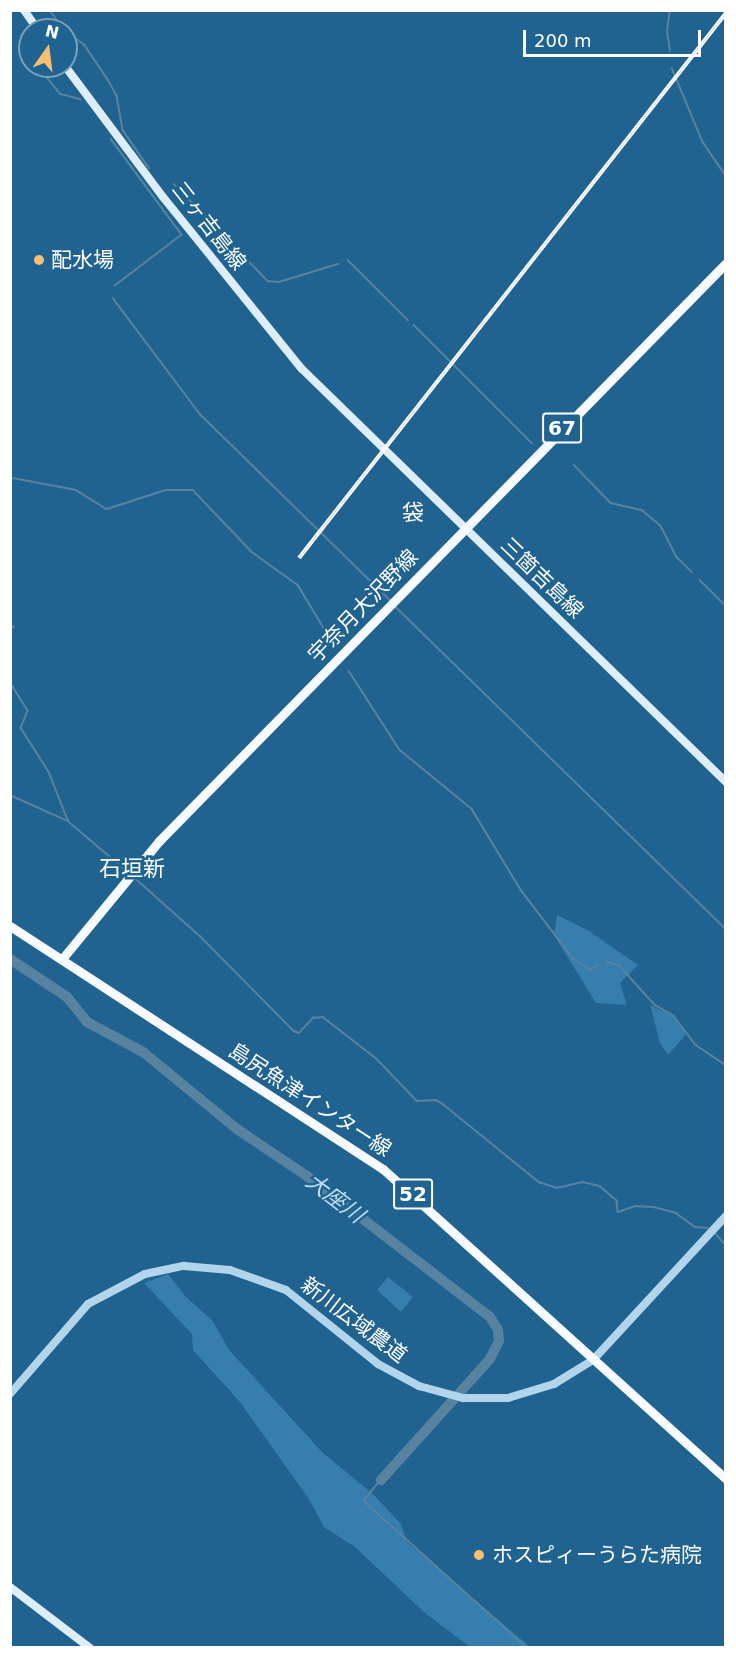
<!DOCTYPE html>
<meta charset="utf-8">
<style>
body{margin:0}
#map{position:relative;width:736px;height:1658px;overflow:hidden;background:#216390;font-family:"DejaVu Sans","Noto Sans JP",sans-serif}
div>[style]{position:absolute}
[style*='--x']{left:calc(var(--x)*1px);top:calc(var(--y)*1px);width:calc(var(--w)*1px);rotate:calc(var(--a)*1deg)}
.green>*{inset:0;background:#357ead}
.stream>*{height:1.5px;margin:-0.75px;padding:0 0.75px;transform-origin:0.75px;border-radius:0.75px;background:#5783a1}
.river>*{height:10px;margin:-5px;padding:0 5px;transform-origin:5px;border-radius:5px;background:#5783a1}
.tertiary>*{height:8px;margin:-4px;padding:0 4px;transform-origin:4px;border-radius:4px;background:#b2d5ec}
.secondary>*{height:8px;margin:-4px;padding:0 4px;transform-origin:4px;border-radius:4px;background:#ddeef9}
.primary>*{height:9px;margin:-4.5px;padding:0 4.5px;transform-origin:4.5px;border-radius:4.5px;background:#f7fbff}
.rail>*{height:4px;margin-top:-2px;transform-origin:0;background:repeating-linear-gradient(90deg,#216390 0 4.5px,#fff 0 9px);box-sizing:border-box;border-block:2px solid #fff}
.dots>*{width:16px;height:16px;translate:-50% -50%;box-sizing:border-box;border:3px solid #216390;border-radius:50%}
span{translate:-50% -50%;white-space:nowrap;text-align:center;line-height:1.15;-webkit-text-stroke:5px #216390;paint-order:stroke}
.shield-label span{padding:2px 4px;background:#216390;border:2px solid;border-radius:4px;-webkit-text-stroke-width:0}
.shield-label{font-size:20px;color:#fff;font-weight:700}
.street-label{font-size:21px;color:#fff}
.poi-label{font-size:21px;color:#fff}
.left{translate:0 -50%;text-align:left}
.neighbourhood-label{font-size:22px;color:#fff}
.water-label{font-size:22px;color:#bedff3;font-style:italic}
.frame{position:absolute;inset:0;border:12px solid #fff;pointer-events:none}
.north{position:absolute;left:18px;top:18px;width:60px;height:60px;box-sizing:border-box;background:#216390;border:2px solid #7aa1bc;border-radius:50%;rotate:14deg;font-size:16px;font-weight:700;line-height:24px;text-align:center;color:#fff}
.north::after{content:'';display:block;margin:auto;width:21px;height:27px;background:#f9bd73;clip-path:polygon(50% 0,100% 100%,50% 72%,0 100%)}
.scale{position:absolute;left:523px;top:30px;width:178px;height:27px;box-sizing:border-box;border:3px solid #fff;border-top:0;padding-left:8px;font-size:18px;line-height:21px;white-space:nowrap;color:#fff;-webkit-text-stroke:4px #216390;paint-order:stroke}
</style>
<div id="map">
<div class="green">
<i style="clip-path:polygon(557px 915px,589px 931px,638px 965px,620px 983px,627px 1005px,596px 1003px,554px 935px)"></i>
<i style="clip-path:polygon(650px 1005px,673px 1016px,686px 1034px,668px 1055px,660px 1043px)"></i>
<i style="clip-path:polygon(168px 1274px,186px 1297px,212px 1320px,229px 1350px,322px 1452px,374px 1495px,401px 1524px,407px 1542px,530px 1647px,470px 1647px,425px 1613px,355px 1547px,324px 1527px,309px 1499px,240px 1402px,193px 1350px,192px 1334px,144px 1283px)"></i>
<i style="clip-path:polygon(388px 1277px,413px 1297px,401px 1312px,377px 1290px)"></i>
</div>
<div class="stream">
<i style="--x:50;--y:10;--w:24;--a:55"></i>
<i style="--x:66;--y:32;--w:22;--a:34"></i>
<i style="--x:84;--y:44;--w:45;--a:56"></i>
<i style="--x:109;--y:81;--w:17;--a:62"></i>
<i style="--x:117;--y:96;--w:35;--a:80"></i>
<i style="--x:123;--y:130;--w:46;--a:55.6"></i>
<i style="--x:30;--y:33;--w:20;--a:90"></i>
<i style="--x:670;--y:51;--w:20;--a:-99"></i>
<i style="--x:667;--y:31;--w:21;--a:-82"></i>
<i style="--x:38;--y:66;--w:36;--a:51"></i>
<i style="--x:61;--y:94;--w:20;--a:15"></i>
<i style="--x:672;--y:68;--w:80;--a:67.3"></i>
<i style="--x:703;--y:142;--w:41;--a:55.9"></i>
<i style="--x:111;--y:139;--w:119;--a:53.5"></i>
<i style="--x:182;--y:235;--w:84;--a:142.7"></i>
<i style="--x:174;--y:184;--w:3;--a:45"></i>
<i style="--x:180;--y:190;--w:127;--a:46"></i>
<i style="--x:268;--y:281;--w:11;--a:5"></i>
<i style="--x:279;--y:282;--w:62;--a:-17"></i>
<i style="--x:348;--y:260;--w:85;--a:45"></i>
<i style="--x:113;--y:298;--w:145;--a:53.1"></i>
<i style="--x:200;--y:414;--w:267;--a:44.4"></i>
<i style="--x:414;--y:325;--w:167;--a:45"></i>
<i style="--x:574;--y:465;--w:53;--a:45.8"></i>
<i style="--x:611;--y:503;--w:32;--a:13"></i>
<i style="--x:642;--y:510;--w:25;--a:40"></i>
<i style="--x:661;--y:526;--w:35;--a:63"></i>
<i style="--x:677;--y:557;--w:21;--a:45"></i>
<i style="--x:13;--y:478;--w:64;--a:10.8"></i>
<i style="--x:76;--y:490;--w:36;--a:32"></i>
<i style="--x:107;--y:509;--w:62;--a:-17.9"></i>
<i style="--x:166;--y:490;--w:27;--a:0"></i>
<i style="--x:193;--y:490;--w:86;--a:46.4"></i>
<i style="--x:252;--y:552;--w:57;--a:35.7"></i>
<i style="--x:298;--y:585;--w:68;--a:58.9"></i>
<i style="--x:700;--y:580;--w:37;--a:45"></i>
<i style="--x:396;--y:607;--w:461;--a:44.3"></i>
<i style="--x:10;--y:625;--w:4;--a:27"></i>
<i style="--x:14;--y:627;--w:5;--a:143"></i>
<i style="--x:349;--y:671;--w:94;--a:57.2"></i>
<i style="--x:400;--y:750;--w:93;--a:39.3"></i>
<i style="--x:472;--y:809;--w:95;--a:58.8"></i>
<i style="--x:521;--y:890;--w:86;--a:52.6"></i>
<i style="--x:573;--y:958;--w:21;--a:35"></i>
<i style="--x:590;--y:970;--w:9;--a:-32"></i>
<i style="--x:10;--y:682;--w:34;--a:58"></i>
<i style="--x:28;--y:711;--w:18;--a:112"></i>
<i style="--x:21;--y:728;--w:52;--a:57.5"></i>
<i style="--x:49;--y:772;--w:52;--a:68.4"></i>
<i style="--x:10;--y:795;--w:64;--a:24.1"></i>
<i style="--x:68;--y:821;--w:80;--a:40.4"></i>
<i style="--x:135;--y:878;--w:87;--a:41.7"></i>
<i style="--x:200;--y:936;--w:134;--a:45.3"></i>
<i style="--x:294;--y:1031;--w:5;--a:22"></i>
<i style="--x:299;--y:1033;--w:21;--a:-47"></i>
<i style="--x:313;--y:1018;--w:10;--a:-6"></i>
<i style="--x:323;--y:1017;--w:68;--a:37.9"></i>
<i style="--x:377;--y:1059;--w:58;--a:46.4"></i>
<i style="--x:417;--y:1101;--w:19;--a:-3"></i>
<i style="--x:436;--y:1100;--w:8;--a:30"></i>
<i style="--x:443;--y:1104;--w:124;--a:39.1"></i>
<i style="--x:539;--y:1182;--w:19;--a:18"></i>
<i style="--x:557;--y:1188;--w:27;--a:-13"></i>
<i style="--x:583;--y:1182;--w:17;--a:13"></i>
<i style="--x:600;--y:1186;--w:23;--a:41"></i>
<i style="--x:617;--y:1201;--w:11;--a:85"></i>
<i style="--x:618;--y:1212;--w:18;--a:-19"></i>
<i style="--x:635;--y:1206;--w:19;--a:3"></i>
<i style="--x:654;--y:1207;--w:23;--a:15"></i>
<i style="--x:676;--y:1213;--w:24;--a:36"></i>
<i style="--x:695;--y:1227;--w:13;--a:4"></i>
<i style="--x:607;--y:962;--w:12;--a:14"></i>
<i style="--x:619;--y:965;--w:54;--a:48"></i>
<i style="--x:655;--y:1005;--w:22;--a:30"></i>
<i style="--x:674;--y:1016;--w:36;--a:53"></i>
<i style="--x:696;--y:1045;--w:36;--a:34"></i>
<i style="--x:716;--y:1234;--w:15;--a:48"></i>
<i style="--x:381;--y:1480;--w:27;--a:129"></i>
<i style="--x:364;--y:1501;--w:219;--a:42"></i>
</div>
<div class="river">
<i style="--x:10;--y:959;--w:69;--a:33.7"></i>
<i style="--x:67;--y:997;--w:32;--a:51"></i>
<i style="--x:87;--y:1022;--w:64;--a:28.2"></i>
<i style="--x:143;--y:1052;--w:122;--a:39.3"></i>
<i style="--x:237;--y:1129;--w:84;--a:33.9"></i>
<i style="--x:307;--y:1176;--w:231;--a:37.6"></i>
<i style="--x:490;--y:1317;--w:15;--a:58"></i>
<i style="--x:498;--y:1330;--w:11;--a:85"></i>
<i style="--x:499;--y:1341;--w:20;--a:117"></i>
<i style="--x:490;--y:1359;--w:163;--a:132"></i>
</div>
<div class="tertiary">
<i style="--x:10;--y:1394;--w:119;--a:-49.1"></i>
<i style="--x:88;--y:1304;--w:64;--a:-27.8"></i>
<i style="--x:145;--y:1274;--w:40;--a:-12"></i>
<i style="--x:184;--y:1266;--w:46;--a:5"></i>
<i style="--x:230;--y:1270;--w:59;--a:19.7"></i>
<i style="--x:286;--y:1290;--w:118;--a:38.8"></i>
<i style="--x:378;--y:1364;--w:47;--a:28.2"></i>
<i style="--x:419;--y:1386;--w:46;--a:15.3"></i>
<i style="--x:463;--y:1398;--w:45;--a:0"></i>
<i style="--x:508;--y:1398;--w:48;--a:-16.9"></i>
<i style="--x:554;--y:1384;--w:46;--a:-31.6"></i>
<i style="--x:593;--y:1360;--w:196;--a:-47.3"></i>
</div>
<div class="secondary">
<i style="--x:24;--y:10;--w:24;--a:55"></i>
<i style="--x:65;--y:66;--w:164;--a:53.2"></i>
<i style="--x:163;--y:197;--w:221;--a:51.1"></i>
<i style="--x:302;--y:369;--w:592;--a:44.25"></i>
<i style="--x:10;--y:1587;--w:101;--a:37.3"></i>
</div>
<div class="primary">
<i style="--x:10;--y:926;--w:445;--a:33.1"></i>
<i style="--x:383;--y:1169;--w:462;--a:42.1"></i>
<i style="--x:62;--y:959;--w:153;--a:-50.6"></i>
<i style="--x:159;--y:841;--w:810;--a:-45.55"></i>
</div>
<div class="rail">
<i style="--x:299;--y:558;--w:692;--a:-51.92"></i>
</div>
<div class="dots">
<i style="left:39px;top:260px;background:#f9bd73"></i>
<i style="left:479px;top:1555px;background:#f9bd73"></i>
</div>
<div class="shield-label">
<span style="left:562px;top:428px">67</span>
<span style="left:413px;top:1194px">52</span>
</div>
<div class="street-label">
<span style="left:209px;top:226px;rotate:52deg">三ヶ吉島線</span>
<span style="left:542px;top:578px;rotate:44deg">三箇吉島線</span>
<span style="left:363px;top:606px;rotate:-46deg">宇奈月大沢野線</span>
<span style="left:310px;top:1100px;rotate:33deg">島尻魚津インター線</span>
<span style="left:354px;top:1320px;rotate:37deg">新川広域農道</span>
</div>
<div class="poi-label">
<span class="left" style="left:51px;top:260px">配水場</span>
<span class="left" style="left:492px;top:1555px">ホスピィーうらた病院</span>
</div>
<div class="neighbourhood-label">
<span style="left:413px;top:513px">袋</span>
<span style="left:132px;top:869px">石垣新</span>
</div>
<div class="water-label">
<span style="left:335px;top:1198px;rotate:37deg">大座川</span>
</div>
<div class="frame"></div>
<div class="north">N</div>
<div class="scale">200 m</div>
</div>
